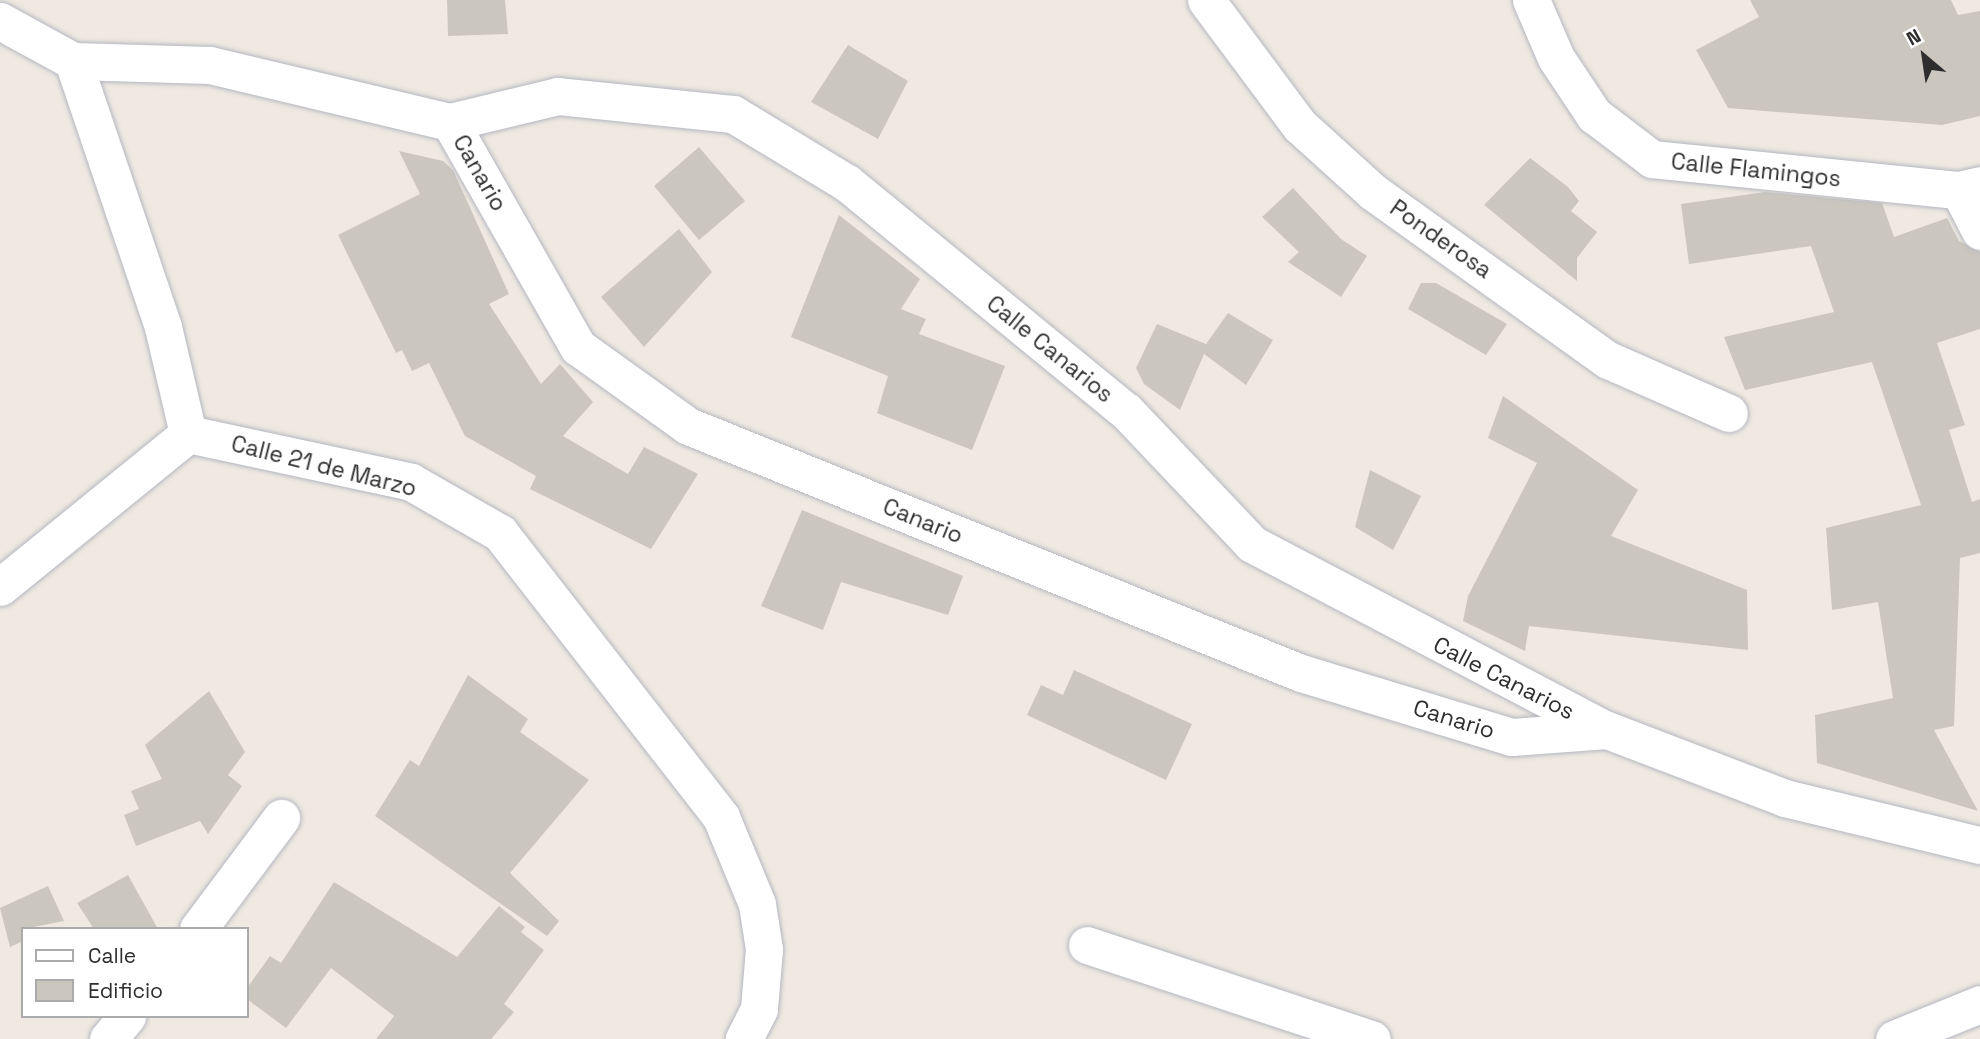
<!DOCTYPE html>
<style>
body{margin:0}
#map{position:relative;width:1980px;height:1039px;overflow:hidden;background:#efe9e1;font-family:"Space Grotesk",sans-serif}
div>[style]{position:absolute}
[style*='--x']{left:calc(var(--x)*1px);top:calc(var(--y)*1px);width:calc(var(--w)*1px);rotate:calc(var(--a)*1deg)}
.building>*{inset:0;background:#cbc7bf}
.roads{filter:drop-shadow(0 0 2px #b4b7c1) drop-shadow(0 0 2px #b4b7c1)}
.minor>*{height:37px;margin:-18.5px;padding:0 18.5px;transform-origin:18.5px;border-radius:18.5px;background:#fff}
span{translate:-50% -50%;white-space:nowrap;text-align:center;line-height:1.15;-webkit-text-stroke:5px #fff;paint-order:stroke}
.street-label{font-size:23px;color:#2e2e2e}
.legend{position:absolute;left:21px;top:927px;width:228px;height:91px;box-sizing:border-box;background:#fff;border:2px solid #ababab;margin:0;padding:9px 12px;list-style:none;font-size:21px;color:#2e2e2e}
.legend li{display:flex;align-items:center;gap:14px;height:35px}
.legend b{width:35px;border:2px solid #ababab}
.north{position:absolute;left:1889px;top:21px;width:70px;height:70px;-webkit-text-stroke:5px #fff;paint-order:stroke;rotate:331deg;font-size:19px;font-weight:700;line-height:28px;text-align:center;color:#2e2e2e}
.north::after{content:'';display:block;margin:auto;width:24px;height:32px;background:#2e2e2e;clip-path:polygon(50% 0,100% 100%,50% 72%,0 100%)}
</style>
<div id="map">
<div class="building">
<i style="clip-path:polygon(447px 0,505px 0,508px 34px,448px 36px)"></i>
<i style="clip-path:polygon(1750px 0,1951px 0,1958px 15px,1980px 11px,1980px 116px,1942px 125px,1728px 108px,1696px 50px,1759px 17px)"></i>
<i style="clip-path:polygon(848px 45px,908px 81px,878px 139px,811px 102px)"></i>
<i style="clip-path:polygon(699px 147px,745px 201px,699px 240px,654px 186px)"></i>
<i style="clip-path:polygon(399px 151px,443px 161px,453px 170px,509px 294px,489px 304px,541px 384px,560px 364px,593px 402px,563px 436px,628px 474px,644px 447px,698px 474px,651px 549px,530px 489px,536px 476px,465px 436px,429px 363px,412px 371px,402px 350px,396px 353px,338px 235px,420px 194px)"></i>
<i style="clip-path:polygon(1530px 158px,1568px 187px,1579px 201px,1571px 211px,1597px 232px,1577px 258px,1577px 281px,1484px 205px)"></i>
<i style="clip-path:polygon(1293px 188px,1341px 239px,1367px 256px,1341px 297px,1288px 262px,1299px 252px,1262px 217px)"></i>
<i style="clip-path:polygon(1765px 192px,1882px 203px,1894px 237px,1947px 218px,1959px 241px,1980px 252px,1980px 329px,1937px 343px,1965px 425px,1949px 430px,1972px 502px,1980px 499px,1980px 553px,1960px 558px,1954px 726px,1934px 730px,1978px 811px,1817px 763px,1815px 715px,1893px 698px,1878px 602px,1832px 610px,1826px 528px,1921px 505px,1872px 362px,1745px 390px,1724px 337px,1834px 312px,1811px 246px,1689px 264px,1681px 204px)"></i>
<i style="clip-path:polygon(839px 215px,920px 279px,901px 309px,926px 319px,919px 334px,1005px 366px,972px 450px,877px 413px,888px 376px,791px 337px)"></i>
<i style="clip-path:polygon(679px 229px,712px 272px,644px 347px,601px 297px)"></i>
<i style="clip-path:polygon(1421px 283px,1436px 283px,1507px 324px,1486px 355px,1408px 309px)"></i>
<i style="clip-path:polygon(1228px 313px,1273px 340px,1246px 385px,1204px 354px,1180px 410px,1144px 384px,1136px 368px,1157px 324px,1206px 344px)"></i>
<i style="clip-path:polygon(1503px 396px,1638px 490px,1611px 536px,1747px 590px,1748px 650px,1529px 626px,1525px 651px,1463px 621px,1468px 596px,1537px 463px,1488px 438px)"></i>
<i style="clip-path:polygon(1370px 470px,1421px 496px,1393px 550px,1355px 527px)"></i>
<i style="clip-path:polygon(802px 510px,963px 576px,948px 615px,841px 582px,823px 630px,761px 606px)"></i>
<i style="clip-path:polygon(1074px 670px,1192px 724px,1166px 780px,1027px 715px,1041px 685px,1063px 695px)"></i>
<i style="clip-path:polygon(468px 675px,528px 719px,520px 732px,589px 780px,510px 873px,559px 921px,547px 936px,375px 816px,410px 760px,419px 766px)"></i>
<i style="clip-path:polygon(209px 691px,245px 752px,228px 775px,242px 786px,208px 834px,200px 821px,136px 846px,124px 815px,139px 809px,131px 791px,162px 779px,145px 745px)"></i>
<i style="clip-path:polygon(128px 875px,158px 929px,94px 929px,77px 903px)"></i>
<i style="clip-path:polygon(334px 882px,457px 957px,499px 906px,525px 927px,521px 932px,544px 950px,504px 1004px,514px 1012px,491px 1039px,376px 1039px,394px 1016px,331px 968px,286px 1028px,247px 999px,247px 988px,270px 956px,281px 963px)"></i>
<i style="clip-path:polygon(48px 886px,64px 921px,23px 929px,23px 941px,10px 947px,0 908px)"></i>
</div>
<div class="roads">
<div class="minor">
<i style="--x:1206;--y:0;--w:157;--a:53.3"></i>
<i style="--x:1300;--y:126;--w:98;--a:42.1"></i>
<i style="--x:1373;--y:192;--w:289;--a:35.6"></i>
<i style="--x:1608;--y:360;--w:132;--a:23.7"></i>
<i style="--x:1531;--y:0;--w:63;--a:66.7"></i>
<i style="--x:1556;--y:58;--w:69;--a:56.3"></i>
<i style="--x:1594;--y:115;--w:73;--a:37.2"></i>
<i style="--x:1652;--y:159;--w:309;--a:5.8"></i>
<i style="--x:1959;--y:190;--w:22;--a:-13"></i>
<i style="--x:0;--y:21;--w:83;--a:28.7"></i>
<i style="--x:73;--y:61;--w:137;--a:1.7"></i>
<i style="--x:210;--y:65;--w:247;--a:13.4"></i>
<i style="--x:450;--y:122;--w:259;--a:60.4"></i>
<i style="--x:578;--y:347;--w:135;--a:35.7"></i>
<i style="--x:688;--y:426;--w:661;--a:21.95"></i>
<i style="--x:1301;--y:673;--w:220;--a:16.9"></i>
<i style="--x:1512;--y:737;--w:95;--a:-4.2"></i>
<i style="--x:1607;--y:730;--w:191;--a:20.9"></i>
<i style="--x:1785;--y:798;--w:201;--a:13.6"></i>
<i style="--x:73;--y:61;--w:281;--a:71.3"></i>
<i style="--x:163;--y:327;--w:110;--a:76.8"></i>
<i style="--x:450;--y:122;--w:111;--a:-13.5"></i>
<i style="--x:558;--y:96;--w:176;--a:5.9"></i>
<i style="--x:733;--y:114;--w:133;--a:31.2"></i>
<i style="--x:847;--y:183;--w:360;--a:39.3"></i>
<i style="--x:1126;--y:411;--w:183;--a:46.5"></i>
<i style="--x:1252;--y:544;--w:400;--a:27.7"></i>
<i style="--x:1959;--y:190;--w:46;--a:62.9"></i>
<i style="--x:188;--y:434;--w:228;--a:12.1"></i>
<i style="--x:411;--y:482;--w:103;--a:29.8"></i>
<i style="--x:500;--y:533;--w:360;--a:52.1"></i>
<i style="--x:721;--y:817;--w:94;--a:67.5"></i>
<i style="--x:757;--y:904;--w:46;--a:81.2"></i>
<i style="--x:764;--y:949;--w:60;--a:94.8"></i>
<i style="--x:759;--y:1009;--w:34;--a:117"></i>
<i style="--x:0;--y:587;--w:242;--a:-39.1"></i>
<i style="--x:198;--y:929;--w:139;--a:-53.2"></i>
<i style="--x:1087;--y:945;--w:300;--a:18.3"></i>
<i style="--x:108;--y:1039;--w:30;--a:-50"></i>
<i style="--x:1894;--y:1039;--w:93;--a:-22.1"></i>
</div>
</div>
<div class="street-label">
<span style="left:1756px;top:170px;rotate:6deg">Calle Flamingos</span>
<span style="left:480px;top:173px;rotate:60deg">Canario</span>
<span style="left:1441px;top:239px;rotate:35deg">Ponderosa</span>
<span style="left:1050px;top:349px;rotate:39deg">Calle Canarios</span>
<span style="left:324px;top:466px;rotate:14deg">Calle 21 de Marzo</span>
<span style="left:923px;top:521px;rotate:22deg">Canario</span>
<span style="left:1504px;top:678px;rotate:27deg">Calle Canarios</span>
<span style="left:1454px;top:719px;rotate:17deg">Canario</span>
</div>
<ul class="legend">
<li><b style="height:9px;background:#fff"></b>Calle</li>
<li><b style="height:19px;background:#cbc7bf"></b>Edificio</li>
</ul>
<div class="north">N</div>
</div>
